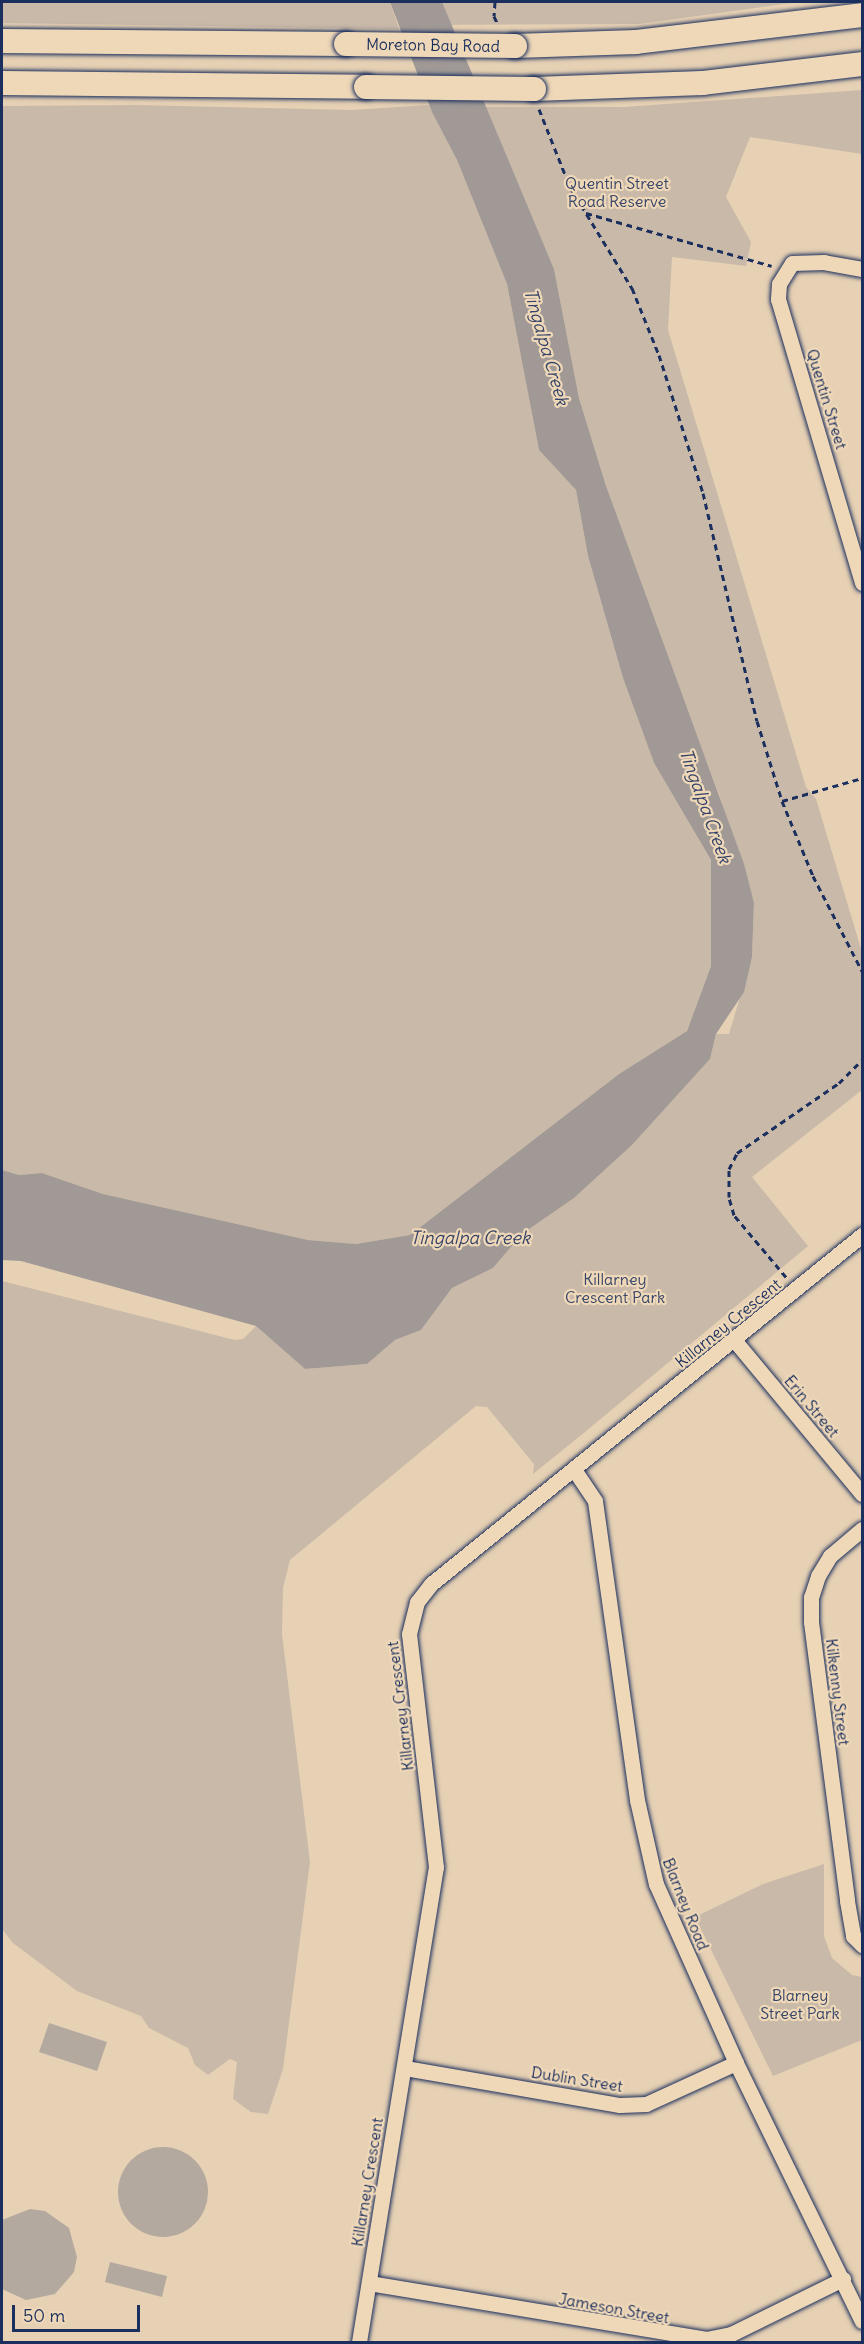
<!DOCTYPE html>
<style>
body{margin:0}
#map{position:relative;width:864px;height:2344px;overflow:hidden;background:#e7d1b4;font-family:Delius,sans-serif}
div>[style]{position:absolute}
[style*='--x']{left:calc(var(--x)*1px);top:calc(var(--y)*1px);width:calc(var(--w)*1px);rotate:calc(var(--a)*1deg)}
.green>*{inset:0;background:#c9b9a8}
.water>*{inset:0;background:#a09996}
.building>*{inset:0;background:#b4a99f}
.round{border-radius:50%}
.path>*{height:3px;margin-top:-1.5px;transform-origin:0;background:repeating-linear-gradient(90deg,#1b2f5e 0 6px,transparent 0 10.5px)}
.roads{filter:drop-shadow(0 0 2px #1b2f5e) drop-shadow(0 0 2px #1b2f5e)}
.minor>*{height:15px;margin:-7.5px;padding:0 7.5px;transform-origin:7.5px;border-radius:7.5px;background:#efd8b8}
.trunk>*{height:24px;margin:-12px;padding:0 12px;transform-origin:12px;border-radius:12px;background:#efd8b8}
.bridges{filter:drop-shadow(0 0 2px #1b2f5e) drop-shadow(0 0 2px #1b2f5e)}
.trunk-bridge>*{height:24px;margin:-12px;padding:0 12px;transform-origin:12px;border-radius:12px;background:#efd8b8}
span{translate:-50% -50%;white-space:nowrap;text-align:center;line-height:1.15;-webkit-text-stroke:4.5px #efd8b8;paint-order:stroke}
.street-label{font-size:16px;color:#1b2f5e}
.park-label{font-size:16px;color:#354469}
.water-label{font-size:18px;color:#364469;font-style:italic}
.frame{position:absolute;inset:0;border:3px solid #1b2f5e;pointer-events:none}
.scale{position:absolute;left:12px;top:2305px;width:128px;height:27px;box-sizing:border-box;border:3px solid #1b2f5e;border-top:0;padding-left:8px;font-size:18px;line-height:21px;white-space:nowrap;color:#1b2f5e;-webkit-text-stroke:4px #efd8b8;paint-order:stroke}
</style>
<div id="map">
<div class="green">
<i style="clip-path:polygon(2px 2px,390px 2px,399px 29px,2px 23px)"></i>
<i style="clip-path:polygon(418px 2px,798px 2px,639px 24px,428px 25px)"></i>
<i style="clip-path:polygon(862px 90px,862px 154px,750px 137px,726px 197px,751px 242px,746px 266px,672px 257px,668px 330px,806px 787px,816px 799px,862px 952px,862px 1090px,752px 1177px,808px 1246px,585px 1432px,533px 1474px,534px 1464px,487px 1407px,476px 1406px,290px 1560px,283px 1588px,282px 1634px,310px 1862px,283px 2069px,268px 2114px,251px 2112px,233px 2099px,237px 2062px,230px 2059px,208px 2075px,195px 2065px,188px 2048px,149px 2028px,141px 2016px,77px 1991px,13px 1943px,2px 1929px,2px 1281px,235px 1340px,243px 1339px,256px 1326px,305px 1369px,367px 1364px,395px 1340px,421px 1330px,452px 1288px,493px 1268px,522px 1234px,574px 1198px,632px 1145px,710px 1059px,716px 1034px,729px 1034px,752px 957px,754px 903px,719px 794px,630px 560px,606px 486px,579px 398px,554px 269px,485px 107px,624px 107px)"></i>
<i style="clip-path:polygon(137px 105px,352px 110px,429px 105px,457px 160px,507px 284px,539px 450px,576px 490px,588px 556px,623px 678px,654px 763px,711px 860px,711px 966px,687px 1031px,619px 1074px,410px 1235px,356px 1244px,308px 1240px,103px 1194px,42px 1173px,19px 1175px,2px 1170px,2px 106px)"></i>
<i style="clip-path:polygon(824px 1864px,824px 1936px,832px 1958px,852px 1975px,862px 1977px,862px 2040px,773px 2076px,695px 1917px,763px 1884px)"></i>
</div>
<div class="water">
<i style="clip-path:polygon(390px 2px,442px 2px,554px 269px,579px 398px,606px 486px,744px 864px,754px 903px,752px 957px,744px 992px,716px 1034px,710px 1059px,632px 1145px,574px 1198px,522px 1234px,493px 1268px,452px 1288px,421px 1330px,395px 1340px,367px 1364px,305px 1369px,256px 1326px,21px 1261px,2px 1260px,2px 1170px,19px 1175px,42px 1173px,103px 1194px,308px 1240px,356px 1244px,410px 1235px,619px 1074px,687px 1031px,711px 966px,711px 860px,654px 763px,623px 678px,588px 556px,576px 490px,539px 450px,507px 284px,457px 160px,432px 112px)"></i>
</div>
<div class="building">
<i style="clip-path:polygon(49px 2023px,107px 2042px,97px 2071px,39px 2052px)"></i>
<i class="round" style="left:118px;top:2147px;width:90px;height:90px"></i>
<i style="clip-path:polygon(30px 2209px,45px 2211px,69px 2228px,77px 2257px,74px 2272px,55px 2294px,26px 2300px,2px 2289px,2px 2220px)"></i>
<i style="clip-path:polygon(110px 2262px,167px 2276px,162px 2297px,105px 2282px)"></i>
</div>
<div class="path">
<i style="--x:495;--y:2;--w:14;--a:94"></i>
<i style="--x:494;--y:16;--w:10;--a:66"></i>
<i style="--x:539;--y:109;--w:84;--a:68.3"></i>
<i style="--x:570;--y:187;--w:119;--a:58.5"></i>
<i style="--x:632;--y:288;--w:72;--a:68.1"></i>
<i style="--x:659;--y:355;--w:145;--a:72.3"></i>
<i style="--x:703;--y:493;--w:234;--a:76.7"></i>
<i style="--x:757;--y:721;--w:84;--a:72.6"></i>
<i style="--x:782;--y:801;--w:81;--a:67.5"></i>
<i style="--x:813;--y:876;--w:107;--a:62.7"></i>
<i style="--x:586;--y:213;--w:193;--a:15.9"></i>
<i style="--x:782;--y:801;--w:83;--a:-16"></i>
<i style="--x:786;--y:1277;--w:81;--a:-130"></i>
<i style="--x:734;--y:1215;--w:19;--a:-106"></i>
<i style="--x:729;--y:1197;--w:28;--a:-90"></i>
<i style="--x:729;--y:1169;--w:18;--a:-63"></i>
<i style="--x:737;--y:1153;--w:124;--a:-34.5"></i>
<i style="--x:839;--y:1083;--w:33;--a:-45"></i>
</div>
<div class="roads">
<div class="minor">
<i style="--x:862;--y:269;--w:39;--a:-170"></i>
<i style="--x:824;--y:262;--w:32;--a:178"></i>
<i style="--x:792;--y:263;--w:25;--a:122"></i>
<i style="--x:779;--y:284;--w:15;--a:94"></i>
<i style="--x:778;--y:299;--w:296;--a:73.5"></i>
<i style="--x:735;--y:1341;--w:199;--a:50.3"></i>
<i style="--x:575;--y:1471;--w:36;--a:56"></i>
<i style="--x:595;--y:1501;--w:302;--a:82"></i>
<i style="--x:637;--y:1800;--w:86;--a:77.3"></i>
<i style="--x:656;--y:1884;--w:196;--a:65.9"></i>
<i style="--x:736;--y:2063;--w:287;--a:64"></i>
<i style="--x:862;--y:1529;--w:42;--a:139.8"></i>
<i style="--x:830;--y:1556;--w:23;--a:121"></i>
<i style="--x:818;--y:1576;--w:22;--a:108"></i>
<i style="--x:811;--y:1597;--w:25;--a:90"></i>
<i style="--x:811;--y:1622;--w:281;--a:82.6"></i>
<i style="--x:847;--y:1901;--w:36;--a:80"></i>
<i style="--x:853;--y:1936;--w:13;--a:45"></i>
<i style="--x:405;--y:2068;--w:218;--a:9.8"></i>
<i style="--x:620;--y:2105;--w:26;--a:-2"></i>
<i style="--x:646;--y:2104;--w:99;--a:-24.5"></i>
<i style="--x:369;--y:2283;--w:342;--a:9.4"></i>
<i style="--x:706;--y:2339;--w:25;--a:-11"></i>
<i style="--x:731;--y:2334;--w:125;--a:-26.2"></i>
<i style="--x:359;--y:2342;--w:481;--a:-80.8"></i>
<i style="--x:436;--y:1867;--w:235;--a:-96.6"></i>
<i style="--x:409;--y:1634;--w:33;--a:-76"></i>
<i style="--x:417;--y:1602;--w:23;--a:-52"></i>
<i style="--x:431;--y:1584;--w:555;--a:-39"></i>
</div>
<div class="trunk">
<i style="--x:2;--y:41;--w:344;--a:0.5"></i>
<i style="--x:515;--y:46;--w:121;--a:-1.9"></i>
<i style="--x:636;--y:42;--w:228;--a:-6.8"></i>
<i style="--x:2;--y:83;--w:364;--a:0.6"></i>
<i style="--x:534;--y:89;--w:169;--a:-2"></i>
<i style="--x:703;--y:83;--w:160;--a:-6.8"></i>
</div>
</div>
<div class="bridges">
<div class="trunk-bridge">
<i style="--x:346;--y:44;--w:169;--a:0.7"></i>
<i style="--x:366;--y:87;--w:168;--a:0.7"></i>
</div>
</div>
<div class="street-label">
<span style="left:433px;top:45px;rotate:1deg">Moreton Bay Road</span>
<span style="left:827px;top:399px;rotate:73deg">Quentin Street</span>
<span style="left:728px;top:1323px;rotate:-39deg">Killarney Crescent</span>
<span style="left:812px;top:1406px;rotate:50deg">Erin Street</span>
<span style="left:838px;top:1692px;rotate:83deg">Kilkenny Street</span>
<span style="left:400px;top:1706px;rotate:-97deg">Killarney Crescent</span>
<span style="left:686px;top:1904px;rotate:68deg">Blarney Road</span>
<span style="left:577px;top:2079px;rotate:9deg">Dublin Street</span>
<span style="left:367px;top:2182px;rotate:-81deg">Killarney Crescent</span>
<span style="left:614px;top:2308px;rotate:10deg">Jameson Street</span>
</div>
<div class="park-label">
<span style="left:617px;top:192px">Quentin Street<br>Road Reserve</span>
<span style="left:615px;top:1288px">Killarney<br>Crescent Park</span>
<span style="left:800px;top:2004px">Blarney<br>Street Park</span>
</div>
<div class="water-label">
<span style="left:546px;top:347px;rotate:74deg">Tingalpa Creek</span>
<span style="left:705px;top:806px;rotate:70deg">Tingalpa Creek</span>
<span style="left:470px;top:1238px">Tingalpa Creek</span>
</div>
<div class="frame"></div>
<div class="scale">50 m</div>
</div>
